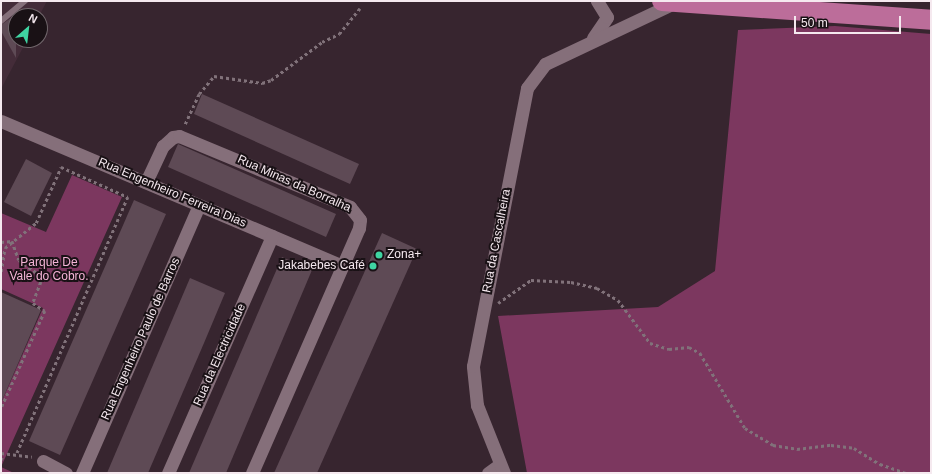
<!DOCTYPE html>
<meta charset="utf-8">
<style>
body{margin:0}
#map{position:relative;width:932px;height:474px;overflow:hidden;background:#37252f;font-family:Arial,sans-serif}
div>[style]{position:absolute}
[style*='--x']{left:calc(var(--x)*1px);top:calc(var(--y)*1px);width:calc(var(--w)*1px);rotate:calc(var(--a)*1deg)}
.built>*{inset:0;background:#442c39}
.green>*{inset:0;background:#7c375f}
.building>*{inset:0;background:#5e4a55}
.path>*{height:2.5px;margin-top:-1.25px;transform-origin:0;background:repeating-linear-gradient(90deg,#81727a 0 3px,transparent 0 6px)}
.lane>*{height:6px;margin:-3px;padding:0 3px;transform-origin:3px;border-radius:3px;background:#856f7a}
.street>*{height:13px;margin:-6.5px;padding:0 6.5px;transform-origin:6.5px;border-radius:6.5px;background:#856f7a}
.primary>*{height:20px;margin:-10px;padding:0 10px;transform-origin:10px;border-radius:10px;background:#bc6d9a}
.dots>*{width:11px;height:11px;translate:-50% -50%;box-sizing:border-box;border:2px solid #191115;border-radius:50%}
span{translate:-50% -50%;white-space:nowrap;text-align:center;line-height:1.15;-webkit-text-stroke:4px #191115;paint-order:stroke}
.street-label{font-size:12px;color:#f5e9ef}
.poi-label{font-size:12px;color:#f5e9ef}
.left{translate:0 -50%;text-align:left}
.right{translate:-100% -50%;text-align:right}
.park-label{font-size:12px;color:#f4b4d6}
.frame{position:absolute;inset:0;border:2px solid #f5e9ef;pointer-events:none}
.north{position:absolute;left:8px;top:8px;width:40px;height:40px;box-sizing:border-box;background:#191115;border:1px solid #71676c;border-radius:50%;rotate:28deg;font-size:11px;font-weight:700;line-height:16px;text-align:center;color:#f5e9ef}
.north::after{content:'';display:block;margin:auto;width:14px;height:18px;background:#3fd4a2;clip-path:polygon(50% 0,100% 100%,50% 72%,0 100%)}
.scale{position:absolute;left:794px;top:16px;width:107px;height:18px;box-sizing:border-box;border:2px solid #f5e9ef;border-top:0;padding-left:5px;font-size:12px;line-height:14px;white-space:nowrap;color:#f5e9ef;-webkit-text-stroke:3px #191115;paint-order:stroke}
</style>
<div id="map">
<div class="built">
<i style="clip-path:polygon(1px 1px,47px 1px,39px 16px,16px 16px,16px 40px,27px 40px,1px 89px)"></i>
</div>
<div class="green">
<i style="clip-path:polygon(835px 26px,931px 34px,931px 473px,527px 473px,498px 316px,658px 307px,715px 271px,738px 30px)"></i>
<i style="clip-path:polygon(72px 175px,122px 197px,1px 467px,14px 473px,1px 473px,1px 403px,43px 308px,1px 289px,1px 213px,46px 232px)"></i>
</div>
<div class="building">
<i style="clip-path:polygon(11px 18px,16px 27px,16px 58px,1px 31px,1px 25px)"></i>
<i style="clip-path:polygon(202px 94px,359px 164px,350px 184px,194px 114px)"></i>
<i style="clip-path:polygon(178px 144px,336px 214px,326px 237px,168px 167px)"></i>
<i style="clip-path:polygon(26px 159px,52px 173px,31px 216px,4px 202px)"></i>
<i style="clip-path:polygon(134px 200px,166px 214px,60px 455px,29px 441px)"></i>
<i style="clip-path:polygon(382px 233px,417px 249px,317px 473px,274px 473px)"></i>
<i style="clip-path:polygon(282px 257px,312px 270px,226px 473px,189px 473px)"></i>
<i style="clip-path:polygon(190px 278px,225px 293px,204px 343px,148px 473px,107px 473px)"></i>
<i style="clip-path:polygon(1px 292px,41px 310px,1px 403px)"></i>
</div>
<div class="path">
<i style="--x:185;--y:124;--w:33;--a:-65"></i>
<i style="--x:199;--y:94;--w:23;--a:-50"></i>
<i style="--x:214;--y:76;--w:49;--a:8.3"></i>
<i style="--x:262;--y:83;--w:9;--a:-18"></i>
<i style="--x:271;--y:80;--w:64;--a:-36.7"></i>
<i style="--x:322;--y:42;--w:19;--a:-25"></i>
<i style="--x:339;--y:34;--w:33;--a:-51"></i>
<i style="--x:1;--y:242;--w:11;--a:-5"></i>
<i style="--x:12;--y:241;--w:20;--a:70"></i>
<i style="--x:19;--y:260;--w:24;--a:36"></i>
<i style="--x:38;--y:274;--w:9;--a:69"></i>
<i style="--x:41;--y:282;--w:22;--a:111"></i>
<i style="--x:33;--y:303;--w:14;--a:34"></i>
<i style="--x:45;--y:311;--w:107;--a:114.2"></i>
<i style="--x:1;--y:272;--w:24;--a:-81"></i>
<i style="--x:5;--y:248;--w:40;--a:-39"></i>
<i style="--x:36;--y:223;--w:61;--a:-65.9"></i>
<i style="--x:61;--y:167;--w:73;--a:24.1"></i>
<i style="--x:128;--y:197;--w:279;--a:113.4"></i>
<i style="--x:498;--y:303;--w:40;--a:-34.9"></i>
<i style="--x:531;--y:280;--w:40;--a:2.9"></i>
<i style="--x:571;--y:282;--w:27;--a:13"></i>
<i style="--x:597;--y:288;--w:24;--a:30"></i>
<i style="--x:618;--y:300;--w:54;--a:53.3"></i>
<i style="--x:650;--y:343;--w:20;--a:18"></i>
<i style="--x:669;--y:349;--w:20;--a:-6"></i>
<i style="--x:689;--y:347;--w:13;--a:29"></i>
<i style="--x:700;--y:353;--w:87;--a:59"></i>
<i style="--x:745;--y:428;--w:33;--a:31"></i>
<i style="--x:773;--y:445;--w:24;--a:9"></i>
<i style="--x:797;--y:449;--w:34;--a:-7"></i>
<i style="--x:831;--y:445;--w:23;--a:7"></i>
<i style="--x:854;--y:448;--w:31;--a:32"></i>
<i style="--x:880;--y:464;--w:28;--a:19"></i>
<i style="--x:1;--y:453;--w:31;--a:7"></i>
<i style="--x:1;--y:460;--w:6;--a:-72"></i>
</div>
<div class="lane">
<i style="--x:1;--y:21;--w:31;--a:-40"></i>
</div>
<div class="street">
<i style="--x:593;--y:38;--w:25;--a:-56"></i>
<i style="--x:607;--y:17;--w:19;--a:-122"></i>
<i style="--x:1;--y:121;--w:371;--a:23"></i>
<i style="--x:146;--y:182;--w:40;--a:-65"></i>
<i style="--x:163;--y:146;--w:13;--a:-42"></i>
<i style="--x:173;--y:137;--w:6;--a:-9"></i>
<i style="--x:179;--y:136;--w:185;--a:22.5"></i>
<i style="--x:350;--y:207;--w:16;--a:52"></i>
<i style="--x:360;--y:220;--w:8;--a:97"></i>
<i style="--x:359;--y:228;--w:267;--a:113.6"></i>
<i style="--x:43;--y:461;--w:26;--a:28"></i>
<i style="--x:82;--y:473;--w:292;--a:-66.4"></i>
<i style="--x:168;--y:473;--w:259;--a:-66.3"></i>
<i style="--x:488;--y:473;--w:14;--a:-36"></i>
<i style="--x:504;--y:473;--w:73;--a:-111.7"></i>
<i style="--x:477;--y:405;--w:39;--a:-96"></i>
<i style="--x:473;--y:366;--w:283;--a:-79"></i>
<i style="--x:527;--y:88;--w:30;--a:-53"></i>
<i style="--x:545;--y:64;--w:143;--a:-25.3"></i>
</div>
<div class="primary">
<i style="--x:662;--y:1;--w:270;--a:4"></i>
</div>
<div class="dots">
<i style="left:379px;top:255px;background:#3fd4a2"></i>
<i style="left:373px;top:266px;background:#3fd4a2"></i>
</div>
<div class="street-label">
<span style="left:294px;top:184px;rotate:24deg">Rua Minas da Borralha</span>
<span style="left:172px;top:193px;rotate:23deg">Rua Engenheiro Ferreira Dias</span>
<span style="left:497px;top:241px;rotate:-79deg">Rua da Cascalheira</span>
<span style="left:141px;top:339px;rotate:-66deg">Rua Engenheiro Paulo de Barros</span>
<span style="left:220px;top:355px;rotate:-66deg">Rua da Electricidade</span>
</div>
<div class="poi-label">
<span class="left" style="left:387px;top:255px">Zona+</span>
<span class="right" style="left:365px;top:266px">Jakabebes Café</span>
</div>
<div class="park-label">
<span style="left:49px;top:270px">Parque De<br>Vale do Cobro.</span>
</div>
<div class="frame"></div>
<div class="north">N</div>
<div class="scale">50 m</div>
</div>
